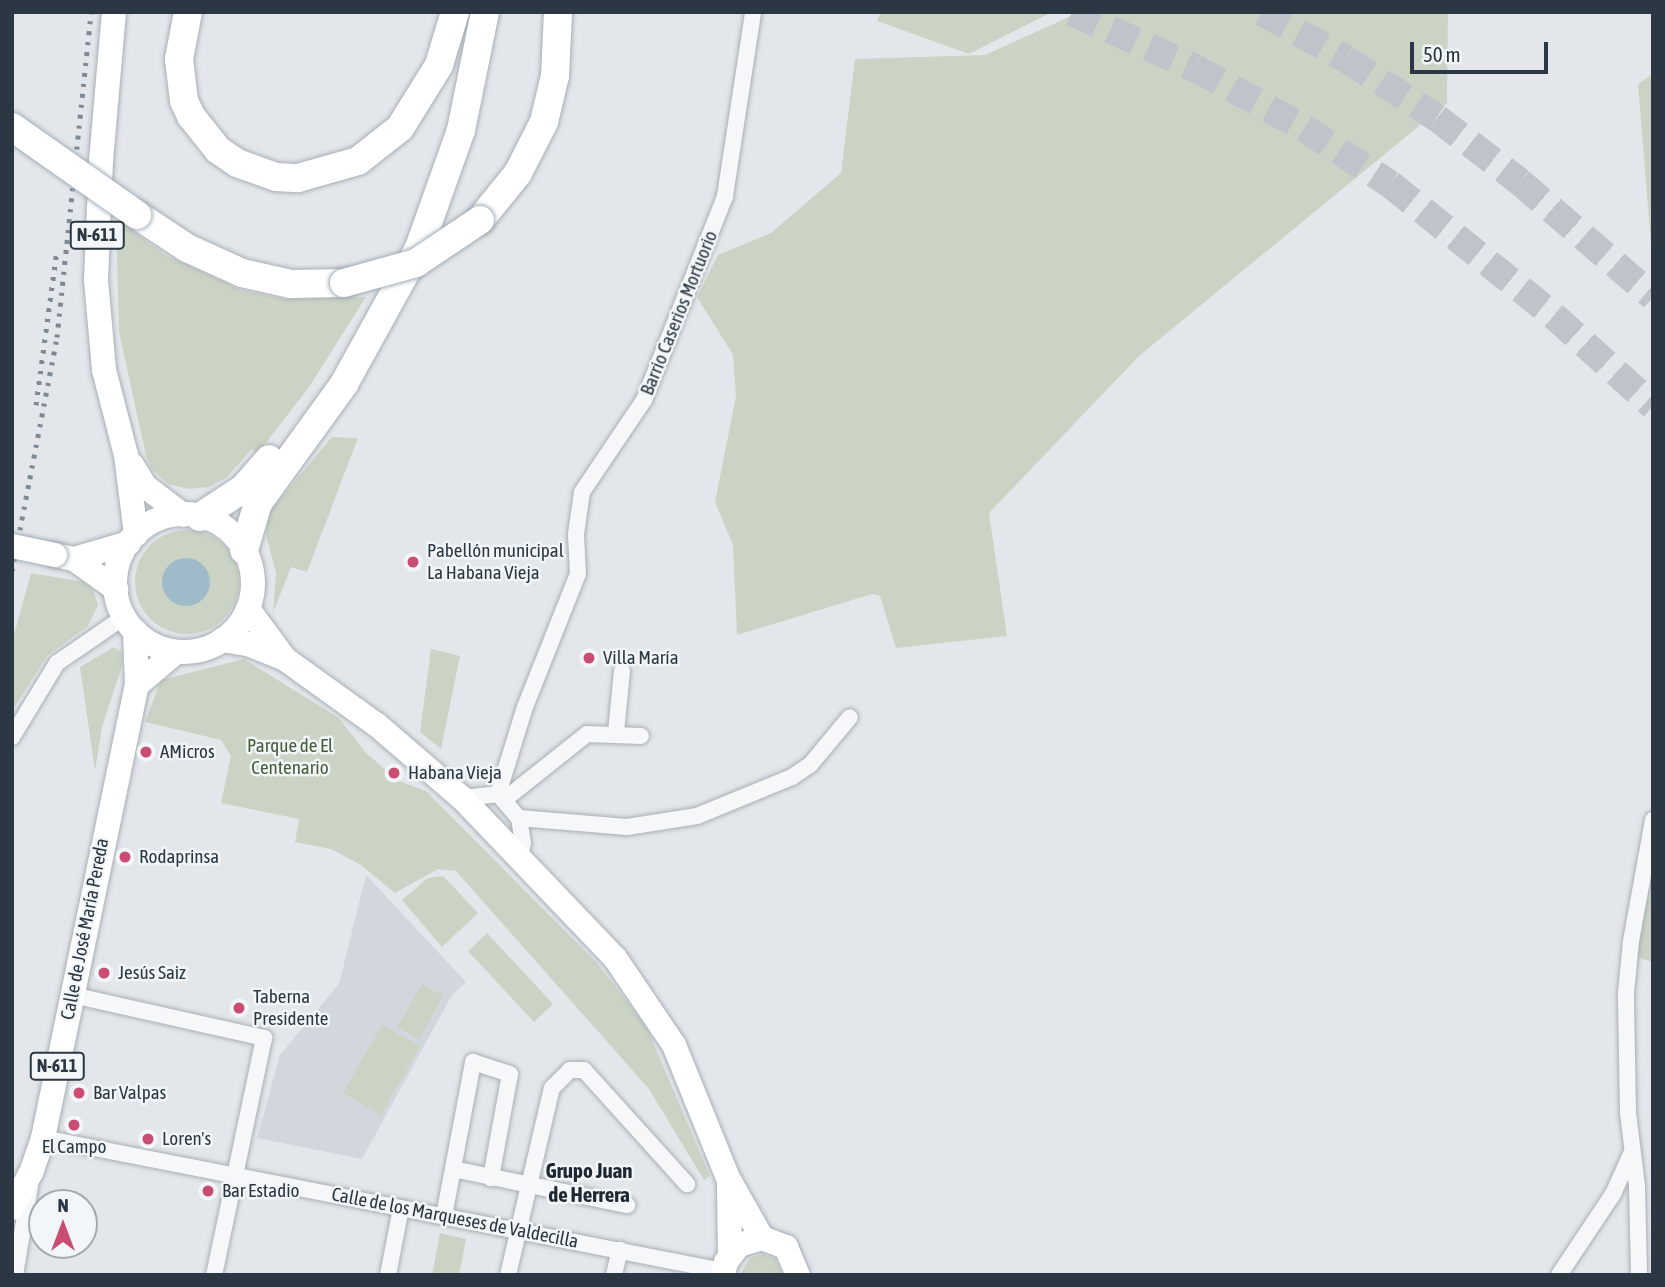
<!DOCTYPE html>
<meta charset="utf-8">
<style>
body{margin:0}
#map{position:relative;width:1665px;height:1287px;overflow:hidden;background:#e3e7eb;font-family:"Asap Condensed",sans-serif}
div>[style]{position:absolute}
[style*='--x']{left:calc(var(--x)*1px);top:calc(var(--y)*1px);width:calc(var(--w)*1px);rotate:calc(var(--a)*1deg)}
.built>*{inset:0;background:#d1d7dd}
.green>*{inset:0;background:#cbd4c4}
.round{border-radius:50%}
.water>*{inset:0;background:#9fbac9}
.motorway-tunnel>*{height:28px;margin-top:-14px;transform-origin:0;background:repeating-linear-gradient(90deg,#bec4c9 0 28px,transparent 0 42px)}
.roads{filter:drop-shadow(0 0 2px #a8afb5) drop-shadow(0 0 2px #a8afb5)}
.minor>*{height:16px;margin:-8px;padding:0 8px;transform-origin:8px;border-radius:8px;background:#f6f7f9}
.primary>*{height:24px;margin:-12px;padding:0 12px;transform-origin:12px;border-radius:12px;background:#fff}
.trunk>*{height:24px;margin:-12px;padding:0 12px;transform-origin:12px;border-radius:12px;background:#fff}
.trunk>.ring{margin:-12px;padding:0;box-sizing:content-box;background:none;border:24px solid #fff;border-radius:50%}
.motorway>*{height:28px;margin:-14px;padding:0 14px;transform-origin:14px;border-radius:14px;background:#fff}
.rail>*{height:5px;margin-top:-2.5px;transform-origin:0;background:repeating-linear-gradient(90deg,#7d8994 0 3.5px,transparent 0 10.5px)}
.bridges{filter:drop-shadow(0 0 2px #a2adb6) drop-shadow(0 0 2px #a2adb6)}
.primary-bridge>*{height:24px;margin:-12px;padding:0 12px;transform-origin:12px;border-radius:12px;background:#fff}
.motorway-bridge>*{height:28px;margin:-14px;padding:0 14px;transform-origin:14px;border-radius:14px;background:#fff}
.dots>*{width:19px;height:19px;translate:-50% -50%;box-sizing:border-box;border:4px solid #f3f6f8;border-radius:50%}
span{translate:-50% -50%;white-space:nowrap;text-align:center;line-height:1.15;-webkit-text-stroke:5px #f3f6f8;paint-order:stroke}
.shield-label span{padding:2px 5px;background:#f3f6f8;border:2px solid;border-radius:5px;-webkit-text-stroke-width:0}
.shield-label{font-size:18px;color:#2b3743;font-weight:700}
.street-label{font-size:19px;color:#2b3743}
.poi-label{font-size:19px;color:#2b3743}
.left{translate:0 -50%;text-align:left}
.park-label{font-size:19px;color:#455e39}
.neighbourhood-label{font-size:21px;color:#1d2834;font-weight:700}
.frame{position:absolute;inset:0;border:14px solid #2b3743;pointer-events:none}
.north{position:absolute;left:28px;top:1189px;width:70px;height:70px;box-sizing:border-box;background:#f3f6f8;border:2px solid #a3aab0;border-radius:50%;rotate:0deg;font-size:19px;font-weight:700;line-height:28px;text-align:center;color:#2b3743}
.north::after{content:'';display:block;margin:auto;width:24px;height:32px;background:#cb4c72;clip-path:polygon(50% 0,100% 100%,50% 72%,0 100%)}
.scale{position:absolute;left:1410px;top:42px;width:138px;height:32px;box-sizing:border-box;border:4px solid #2b3743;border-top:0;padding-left:9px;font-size:21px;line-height:24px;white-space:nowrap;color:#2b3743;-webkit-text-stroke:5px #f3f6f8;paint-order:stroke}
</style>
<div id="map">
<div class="built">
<i style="clip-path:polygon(366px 875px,466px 982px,452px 995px,362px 1159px,257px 1138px,280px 1055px,339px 984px)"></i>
</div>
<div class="green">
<i style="clip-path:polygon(881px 12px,1052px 12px,969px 54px,877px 21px)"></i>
<i style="clip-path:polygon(1080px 12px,1448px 12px,1447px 103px,1139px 356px,989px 513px,1007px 636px,896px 648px,880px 596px,872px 594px,737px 635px,733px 545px,715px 502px,736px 396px,733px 355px,697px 297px,718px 255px,771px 233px,841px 173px,855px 59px,985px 55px)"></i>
<i style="clip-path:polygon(1653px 74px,1653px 269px,1638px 84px)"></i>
<i style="clip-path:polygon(116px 219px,165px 255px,241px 290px,284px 299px,366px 297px,309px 387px,258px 453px,252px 449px,227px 477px,209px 487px,189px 489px,168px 484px,152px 469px,146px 456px,119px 332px)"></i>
<i style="clip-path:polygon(332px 437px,358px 438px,307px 572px,291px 567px,273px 613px,276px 573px,266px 535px,268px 513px)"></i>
<i class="round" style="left:135px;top:530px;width:104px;height:104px"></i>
<i style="clip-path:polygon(31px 573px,84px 582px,93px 590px,98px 605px,88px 626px,47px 656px,12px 711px,12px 642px)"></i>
<i style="clip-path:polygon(114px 647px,122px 653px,122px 666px,102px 727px,95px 771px,80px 667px)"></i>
<i style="clip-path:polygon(431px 649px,460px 656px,441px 749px,420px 732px)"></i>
<i style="clip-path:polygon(244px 659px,339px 718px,366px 753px,399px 781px,426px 791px,597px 963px,646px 1026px,710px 1176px,704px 1180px,649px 1089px,456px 871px,438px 869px,395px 893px,361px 865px,331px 849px,295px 842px,299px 819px,221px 803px,231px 756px,221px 740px,145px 722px,161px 680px)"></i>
<i style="clip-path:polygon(1653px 857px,1653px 962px,1637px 957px)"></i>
<i style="clip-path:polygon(443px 876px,478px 913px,442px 947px,402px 900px,428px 878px)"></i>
<i style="clip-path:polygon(487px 933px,553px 1004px,534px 1022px,468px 951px)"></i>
<i style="clip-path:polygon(422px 984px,443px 996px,419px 1039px,397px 1027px)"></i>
<i style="clip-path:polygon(382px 1025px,420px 1046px,381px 1115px,343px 1093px)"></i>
<i style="clip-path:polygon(440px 1233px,466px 1239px,459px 1275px,432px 1275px)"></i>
<i style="clip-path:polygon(763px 1254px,775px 1259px,783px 1275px,740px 1275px,750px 1258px)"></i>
</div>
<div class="water">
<i class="round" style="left:162px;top:558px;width:48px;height:48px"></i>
</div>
<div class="motorway-tunnel">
<i style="--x:1072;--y:12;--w:135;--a:24.5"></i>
<i style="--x:1195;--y:68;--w:124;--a:28.8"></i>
<i style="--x:1304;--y:128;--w:103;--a:33.1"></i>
<i style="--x:1390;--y:184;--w:211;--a:38.8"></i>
<i style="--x:1554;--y:316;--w:134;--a:42.3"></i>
<i style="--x:1262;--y:12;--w:96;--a:29.2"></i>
<i style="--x:1346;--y:59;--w:108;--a:33"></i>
<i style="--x:1437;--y:118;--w:105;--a:37.6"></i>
<i style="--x:1520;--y:182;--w:176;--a:40.8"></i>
</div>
<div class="roads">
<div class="minor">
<i style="--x:616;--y:732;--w:61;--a:-84.4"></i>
<i style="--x:12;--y:737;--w:87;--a:-58.7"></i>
<i style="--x:57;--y:663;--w:81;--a:-34.5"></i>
<i style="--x:498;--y:794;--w:91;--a:-72.8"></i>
<i style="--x:525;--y:707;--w:143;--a:-68.3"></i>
<i style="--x:578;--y:574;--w:40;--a:-92.9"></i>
<i style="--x:576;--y:534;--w:42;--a:-81.9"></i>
<i style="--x:582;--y:492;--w:111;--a:-56"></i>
<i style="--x:644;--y:400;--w:219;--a:-68.3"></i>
<i style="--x:725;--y:196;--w:186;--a:-81.3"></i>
<i style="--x:462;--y:798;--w:36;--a:-6"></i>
<i style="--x:498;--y:794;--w:32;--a:49"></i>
<i style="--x:519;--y:818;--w:25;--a:81"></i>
<i style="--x:523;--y:843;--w:17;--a:103"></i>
<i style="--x:504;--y:800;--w:106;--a:-38.5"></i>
<i style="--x:587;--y:734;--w:54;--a:2.1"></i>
<i style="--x:519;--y:818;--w:108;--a:4.8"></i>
<i style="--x:627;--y:827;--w:71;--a:-8.9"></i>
<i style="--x:697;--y:816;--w:103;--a:-22.3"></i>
<i style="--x:792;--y:777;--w:22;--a:-34"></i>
<i style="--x:810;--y:765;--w:62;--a:-50.2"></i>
<i style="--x:72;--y:995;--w:197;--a:12.6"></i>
<i style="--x:264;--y:1038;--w:242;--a:101.9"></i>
<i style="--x:43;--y:1138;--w:693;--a:11.07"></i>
<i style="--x:453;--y:1169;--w:178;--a:11.7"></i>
<i style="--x:444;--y:1216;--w:157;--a:-79.3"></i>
<i style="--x:473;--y:1062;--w:39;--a:18"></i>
<i style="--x:510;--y:1074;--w:106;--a:100.4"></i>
<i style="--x:15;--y:1275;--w:90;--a:-80.4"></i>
<i style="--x:388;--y:1275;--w:68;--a:-79"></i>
<i style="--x:508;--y:1275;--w:192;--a:-76.8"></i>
<i style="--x:552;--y:1088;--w:25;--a:-45"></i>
<i style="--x:570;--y:1070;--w:14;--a:0"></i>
<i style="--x:584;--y:1070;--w:154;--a:47.9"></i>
<i style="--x:614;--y:1275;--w:26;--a:-77"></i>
<i style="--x:1559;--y:1275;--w:97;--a:-56.3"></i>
<i style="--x:1613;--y:1194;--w:46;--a:-65.7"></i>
<i style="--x:1639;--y:1275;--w:89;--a:-91.3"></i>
<i style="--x:1637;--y:1186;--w:74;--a:-97"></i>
<i style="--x:1628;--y:1113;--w:120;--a:-91"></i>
<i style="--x:1626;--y:993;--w:52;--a:-84.5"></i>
<i style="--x:1631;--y:941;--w:123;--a:-79.7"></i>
</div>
<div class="primary">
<i style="--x:55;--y:555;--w:19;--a:12"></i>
<i style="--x:74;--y:559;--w:52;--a:35.5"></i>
<i style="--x:74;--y:559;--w:57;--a:-16.2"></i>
<i style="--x:248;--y:609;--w:62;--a:53.5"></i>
<i style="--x:222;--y:640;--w:26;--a:9"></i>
<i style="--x:248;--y:644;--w:40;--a:22"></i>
<i style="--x:285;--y:659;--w:113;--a:35.7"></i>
<i style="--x:377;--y:725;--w:112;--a:40.7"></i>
<i style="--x:462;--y:798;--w:221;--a:46.3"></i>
<i style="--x:615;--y:958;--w:105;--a:55.9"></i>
<i style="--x:674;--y:1045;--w:144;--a:67.9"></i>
<i style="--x:728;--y:1178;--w:69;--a:60.5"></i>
<i style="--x:729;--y:1185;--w:68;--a:89.2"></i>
<i style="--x:723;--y:1275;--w:13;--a:-77"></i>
<i style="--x:726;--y:1262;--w:21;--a:-53"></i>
<i style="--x:739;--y:1245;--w:24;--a:-17"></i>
<i style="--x:762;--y:1238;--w:26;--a:21"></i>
<i style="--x:786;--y:1247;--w:30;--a:67"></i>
</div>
<div class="trunk">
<i style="--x:114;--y:12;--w:150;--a:95"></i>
<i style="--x:101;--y:161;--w:119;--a:92.4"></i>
<i style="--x:96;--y:280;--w:90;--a:84.9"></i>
<i style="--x:104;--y:370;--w:88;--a:75.5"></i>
<i style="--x:126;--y:455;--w:80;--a:82.8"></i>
<i style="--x:132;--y:465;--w:26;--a:58"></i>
<i style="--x:146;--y:487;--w:46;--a:37.1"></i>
<i class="ring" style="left:115px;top:514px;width:114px;height:114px"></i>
<i style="--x:137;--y:685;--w:51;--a:-40.2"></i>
<i style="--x:12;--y:1208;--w:40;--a:-62"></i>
<i style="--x:31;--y:1173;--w:37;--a:-71"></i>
<i style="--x:43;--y:1138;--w:463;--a:-78.3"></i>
<i style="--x:137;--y:685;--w:54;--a:-92.1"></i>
</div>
<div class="motorway">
<i style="--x:188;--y:12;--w:48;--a:100.8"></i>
<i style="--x:179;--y:59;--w:42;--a:83.2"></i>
<i style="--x:184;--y:101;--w:17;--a:65"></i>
<i style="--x:191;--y:116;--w:43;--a:51.5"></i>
<i style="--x:218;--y:150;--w:23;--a:34"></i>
<i style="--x:237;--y:163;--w:41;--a:19.7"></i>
<i style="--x:276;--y:177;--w:22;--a:3"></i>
<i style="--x:298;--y:178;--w:62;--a:-15.8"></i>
<i style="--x:358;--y:161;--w:53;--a:-38.2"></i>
<i style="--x:400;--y:128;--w:74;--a:-58.2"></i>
<i style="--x:439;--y:65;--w:55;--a:-73.2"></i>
<i style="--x:137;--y:215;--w:60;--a:33.4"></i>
<i style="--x:187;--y:248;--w:60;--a:24.4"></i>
<i style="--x:242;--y:273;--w:50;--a:12.7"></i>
<i style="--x:291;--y:284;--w:53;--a:-1.1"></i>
<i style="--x:480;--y:220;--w:60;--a:-51"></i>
<i style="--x:518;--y:173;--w:57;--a:-63"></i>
<i style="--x:544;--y:122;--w:47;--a:-76.6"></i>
<i style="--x:555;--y:76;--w:64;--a:-87.3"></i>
<i style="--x:200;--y:517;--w:53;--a:-33.4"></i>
<i style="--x:244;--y:488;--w:38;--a:-49"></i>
<i style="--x:244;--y:550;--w:49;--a:-73.4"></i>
<i style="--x:258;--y:503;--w:147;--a:-54.1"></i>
<i style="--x:344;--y:384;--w:155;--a:-61.1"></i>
<i style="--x:419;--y:248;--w:125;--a:-70.4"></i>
<i style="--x:461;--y:130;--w:120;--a:-78.5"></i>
</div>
</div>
<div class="rail">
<i style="--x:36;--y:405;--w:157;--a:-82.3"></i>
<i style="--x:12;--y:571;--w:238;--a:-79.1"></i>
<i style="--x:57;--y:337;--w:327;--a:-84"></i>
</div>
<div class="bridges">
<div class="primary-bridge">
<i style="--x:12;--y:546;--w:44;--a:11.8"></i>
</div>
<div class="motorway-bridge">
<i style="--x:12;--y:127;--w:153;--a:35.1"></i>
<i style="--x:344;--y:283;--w:75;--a:-15.5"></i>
<i style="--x:416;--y:263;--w:77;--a:-33.9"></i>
</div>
</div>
<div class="dots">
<i style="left:413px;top:562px;background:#cb4c72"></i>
<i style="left:589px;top:658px;background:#cb4c72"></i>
<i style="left:146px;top:752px;background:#cb4c72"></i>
<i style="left:394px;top:773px;background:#cb4c72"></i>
<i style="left:125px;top:857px;background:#cb4c72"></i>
<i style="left:104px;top:973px;background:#cb4c72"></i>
<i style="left:239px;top:1008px;background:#cb4c72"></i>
<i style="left:79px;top:1093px;background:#cb4c72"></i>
<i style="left:74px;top:1125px;background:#cb4c72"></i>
<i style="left:148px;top:1139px;background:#cb4c72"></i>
<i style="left:208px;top:1191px;background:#cb4c72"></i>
</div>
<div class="shield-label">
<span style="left:97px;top:235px">N-611</span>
<span style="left:57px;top:1066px">N-611</span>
</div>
<div class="street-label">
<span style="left:679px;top:313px;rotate:-68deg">Barrio Caserios Mortuorio</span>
<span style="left:85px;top:929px;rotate:-79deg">Calle de José María Pereda</span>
<span style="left:455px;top:1218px;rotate:11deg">Calle de los Marqueses de Valdecilla</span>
</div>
<div class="poi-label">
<span class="left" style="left:427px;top:562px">Pabellón municipal<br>La Habana Vieja</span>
<span class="left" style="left:603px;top:658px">Villa María</span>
<span class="left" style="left:160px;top:752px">AMicros</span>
<span class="left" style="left:408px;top:773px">Habana Vieja</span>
<span class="left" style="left:139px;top:857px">Rodaprinsa</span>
<span class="left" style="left:118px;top:973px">Jesús Saiz</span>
<span class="left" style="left:253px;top:1008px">Taberna<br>Presidente</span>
<span class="left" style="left:93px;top:1093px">Bar Valpas</span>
<span class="left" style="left:162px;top:1139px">Loren's</span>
<span style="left:74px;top:1147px">El Campo</span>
<span class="left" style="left:222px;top:1191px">Bar Estadio</span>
</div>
<div class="park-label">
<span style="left:290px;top:757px">Parque de El<br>Centenario</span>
</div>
<div class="neighbourhood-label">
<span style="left:589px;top:1182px">Grupo Juan<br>de Herrera</span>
</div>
<div class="frame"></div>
<div class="north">N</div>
<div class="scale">50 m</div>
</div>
